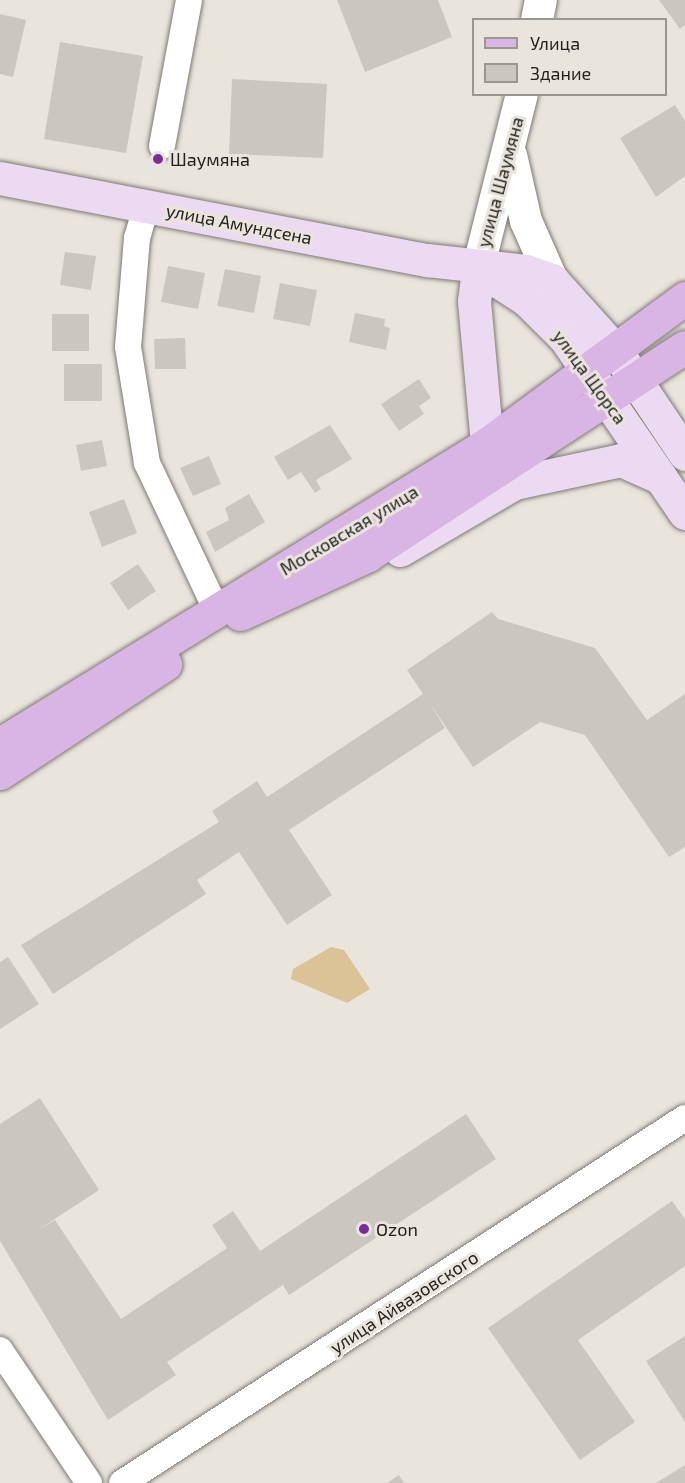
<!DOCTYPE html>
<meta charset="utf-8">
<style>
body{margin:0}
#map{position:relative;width:685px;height:1483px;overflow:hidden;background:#e9e5dd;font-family:"Exo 2",sans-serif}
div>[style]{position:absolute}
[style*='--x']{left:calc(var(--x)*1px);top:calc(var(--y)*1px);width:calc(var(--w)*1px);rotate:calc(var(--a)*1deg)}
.green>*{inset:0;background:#dcc297}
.building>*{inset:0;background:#cbc7c0}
.roads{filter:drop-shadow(0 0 2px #7e7a74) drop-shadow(0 0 2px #7e7a74)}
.minor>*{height:26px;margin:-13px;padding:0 13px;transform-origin:13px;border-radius:13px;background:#fff}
.tertiary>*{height:32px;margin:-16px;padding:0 16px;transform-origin:16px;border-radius:16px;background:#fff}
.secondary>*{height:33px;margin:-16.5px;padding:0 16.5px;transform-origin:16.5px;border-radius:16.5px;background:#ecdaf2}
.primary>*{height:33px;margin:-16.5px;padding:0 16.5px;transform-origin:16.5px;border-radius:16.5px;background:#d9b5e5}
.dots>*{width:16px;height:16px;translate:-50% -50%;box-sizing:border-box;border:3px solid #e9e5dd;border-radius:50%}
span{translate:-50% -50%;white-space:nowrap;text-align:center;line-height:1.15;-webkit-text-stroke:6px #e9e5dd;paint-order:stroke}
.poi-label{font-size:18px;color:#242220}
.left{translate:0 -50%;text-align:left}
.street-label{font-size:18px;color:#242220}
.legend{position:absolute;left:472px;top:18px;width:195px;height:78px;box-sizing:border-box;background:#e9e5dd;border:2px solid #9a9791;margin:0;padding:8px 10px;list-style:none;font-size:18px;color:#242220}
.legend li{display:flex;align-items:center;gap:12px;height:30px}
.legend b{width:30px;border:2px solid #9a9791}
</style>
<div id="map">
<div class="green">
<i style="clip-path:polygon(331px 947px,344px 950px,370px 989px,347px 1003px,291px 979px,293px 969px)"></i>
</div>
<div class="building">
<i style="clip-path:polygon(337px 0,438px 0,452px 37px,365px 72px)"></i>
<i style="clip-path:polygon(659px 0,685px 0,685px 25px,680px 29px)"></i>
<i style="clip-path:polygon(0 14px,26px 20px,13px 77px,0 74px)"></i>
<i style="clip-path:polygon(60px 42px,143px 56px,126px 153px,44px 139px)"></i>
<i style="clip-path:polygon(232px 79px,327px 84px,323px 158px,229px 154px)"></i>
<i style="clip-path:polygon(675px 105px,685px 121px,685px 176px,656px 197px,620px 138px)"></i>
<i style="clip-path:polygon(65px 252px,96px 256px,91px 290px,60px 285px)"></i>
<i style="clip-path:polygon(168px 266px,205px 273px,198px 309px,161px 302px)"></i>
<i style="clip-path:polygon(225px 269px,261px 276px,254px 313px,217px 306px)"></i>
<i style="clip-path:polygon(280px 283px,317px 290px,310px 326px,273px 319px)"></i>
<i style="clip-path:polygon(355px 313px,385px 319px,384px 326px,390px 328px,386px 350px,349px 342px)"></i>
<i style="clip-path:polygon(52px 314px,89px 314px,89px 351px,52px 351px)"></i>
<i style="clip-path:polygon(185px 338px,186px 369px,155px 369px,154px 339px)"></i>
<i style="clip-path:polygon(64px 364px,102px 364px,102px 401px,64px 401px)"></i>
<i style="clip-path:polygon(419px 379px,431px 398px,419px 406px,424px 414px,399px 431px,381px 404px)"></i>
<i style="clip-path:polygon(330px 425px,352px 459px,316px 480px,321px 489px,315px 493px,301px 472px,288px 480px,274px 457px)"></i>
<i style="clip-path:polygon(102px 440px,107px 466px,81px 471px,76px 445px)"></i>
<i style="clip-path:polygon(209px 456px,221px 484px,193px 496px,180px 468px)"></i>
<i style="clip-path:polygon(249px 494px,265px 522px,215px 552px,206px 532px,229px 520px,225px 508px)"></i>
<i style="clip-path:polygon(124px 499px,137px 533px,102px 547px,89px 512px)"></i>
<i style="clip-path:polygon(138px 564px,156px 591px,128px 610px,110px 583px)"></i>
<i style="clip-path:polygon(492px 612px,498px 619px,595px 648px,647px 720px,685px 694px,685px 847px,669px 857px,585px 735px,540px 722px,473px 767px,429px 702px,445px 728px,289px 830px,332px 895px,287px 925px,239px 852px,197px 880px,206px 894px,53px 994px,21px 945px,219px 822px,212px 811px,257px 781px,267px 797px,423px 694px,407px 670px)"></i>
<i style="clip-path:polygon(8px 957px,39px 1004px,0 1029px,0 962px)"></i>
<i style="clip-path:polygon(40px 1098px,99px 1190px,38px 1230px,55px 1220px,121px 1319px,227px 1248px,212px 1225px,233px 1211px,260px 1251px,466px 1114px,496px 1159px,289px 1295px,283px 1285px,167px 1362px,176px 1375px,108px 1420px,0 1241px,0 1124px)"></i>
<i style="clip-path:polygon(672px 1201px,685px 1219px,685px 1266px,578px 1340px,635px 1422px,580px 1460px,488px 1328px)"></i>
<i style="clip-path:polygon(685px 1336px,685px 1422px,646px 1361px)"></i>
<i style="clip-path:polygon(685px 1465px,685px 1483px,656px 1483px)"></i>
<i style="clip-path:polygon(399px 1475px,404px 1483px,387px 1483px)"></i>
</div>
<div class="roads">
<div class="minor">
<i style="--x:162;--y:146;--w:148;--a:-79.5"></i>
<i style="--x:146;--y:207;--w:32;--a:106"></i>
<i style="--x:137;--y:238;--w:109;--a:94.7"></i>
<i style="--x:128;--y:347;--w:118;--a:80.7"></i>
<i style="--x:147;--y:463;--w:159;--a:64.7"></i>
<i style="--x:0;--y:1350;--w:160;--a:56.2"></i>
<i style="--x:122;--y:1483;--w:671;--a:-32.96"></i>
</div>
<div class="tertiary">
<i style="--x:537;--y:20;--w:20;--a:-79"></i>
<i style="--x:511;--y:155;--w:68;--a:77.2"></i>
<i style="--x:526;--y:221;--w:64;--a:66.2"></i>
<i style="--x:478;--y:269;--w:180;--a:-75.9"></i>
</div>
<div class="secondary">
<i style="--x:0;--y:178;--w:435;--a:10.9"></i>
<i style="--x:427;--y:260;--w:100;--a:6.3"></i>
<i style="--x:526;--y:271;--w:28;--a:19"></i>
<i style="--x:552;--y:280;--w:96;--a:48"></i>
<i style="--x:616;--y:351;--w:124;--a:56.2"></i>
<i style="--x:478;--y:269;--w:32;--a:97"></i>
<i style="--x:474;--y:301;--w:144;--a:84.8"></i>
<i style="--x:479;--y:269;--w:57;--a:32.9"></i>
<i style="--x:527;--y:300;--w:54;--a:45"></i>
<i style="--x:565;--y:338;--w:212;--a:55.6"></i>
<i style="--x:400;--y:550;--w:132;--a:-30.4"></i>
<i style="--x:514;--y:483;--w:109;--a:-12.1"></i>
<i style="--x:621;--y:460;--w:44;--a:24.2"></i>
</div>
<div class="primary">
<i style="--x:240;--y:614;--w:141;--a:-24.7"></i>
<i style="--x:368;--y:555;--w:379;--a:-33.3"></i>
<i style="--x:0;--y:744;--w:572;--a:-31.63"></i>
<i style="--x:487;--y:444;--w:246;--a:-36.4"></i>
<i style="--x:0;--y:773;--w:198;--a:-33.4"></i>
</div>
</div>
<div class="dots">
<i style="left:158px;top:159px;background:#7f2a99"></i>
<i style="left:364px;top:1229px;background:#7f2a99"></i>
</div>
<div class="poi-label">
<span class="left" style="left:170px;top:159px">Шаумяна</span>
<span class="left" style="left:376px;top:1229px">Ozon</span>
</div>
<div class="street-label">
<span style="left:500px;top:182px;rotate:-75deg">улица Шаумяна</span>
<span style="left:239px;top:224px;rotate:11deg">улица Амундсена</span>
<span style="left:590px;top:377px;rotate:54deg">улица Щорса</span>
<span style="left:349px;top:530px;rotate:-31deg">Московская улица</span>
<span style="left:404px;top:1302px;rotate:-33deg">улица Айвазовского</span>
</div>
<ul class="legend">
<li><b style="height:8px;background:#d9b5e5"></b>Улица</li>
<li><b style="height:16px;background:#cbc7c0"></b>Здание</li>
</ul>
</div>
